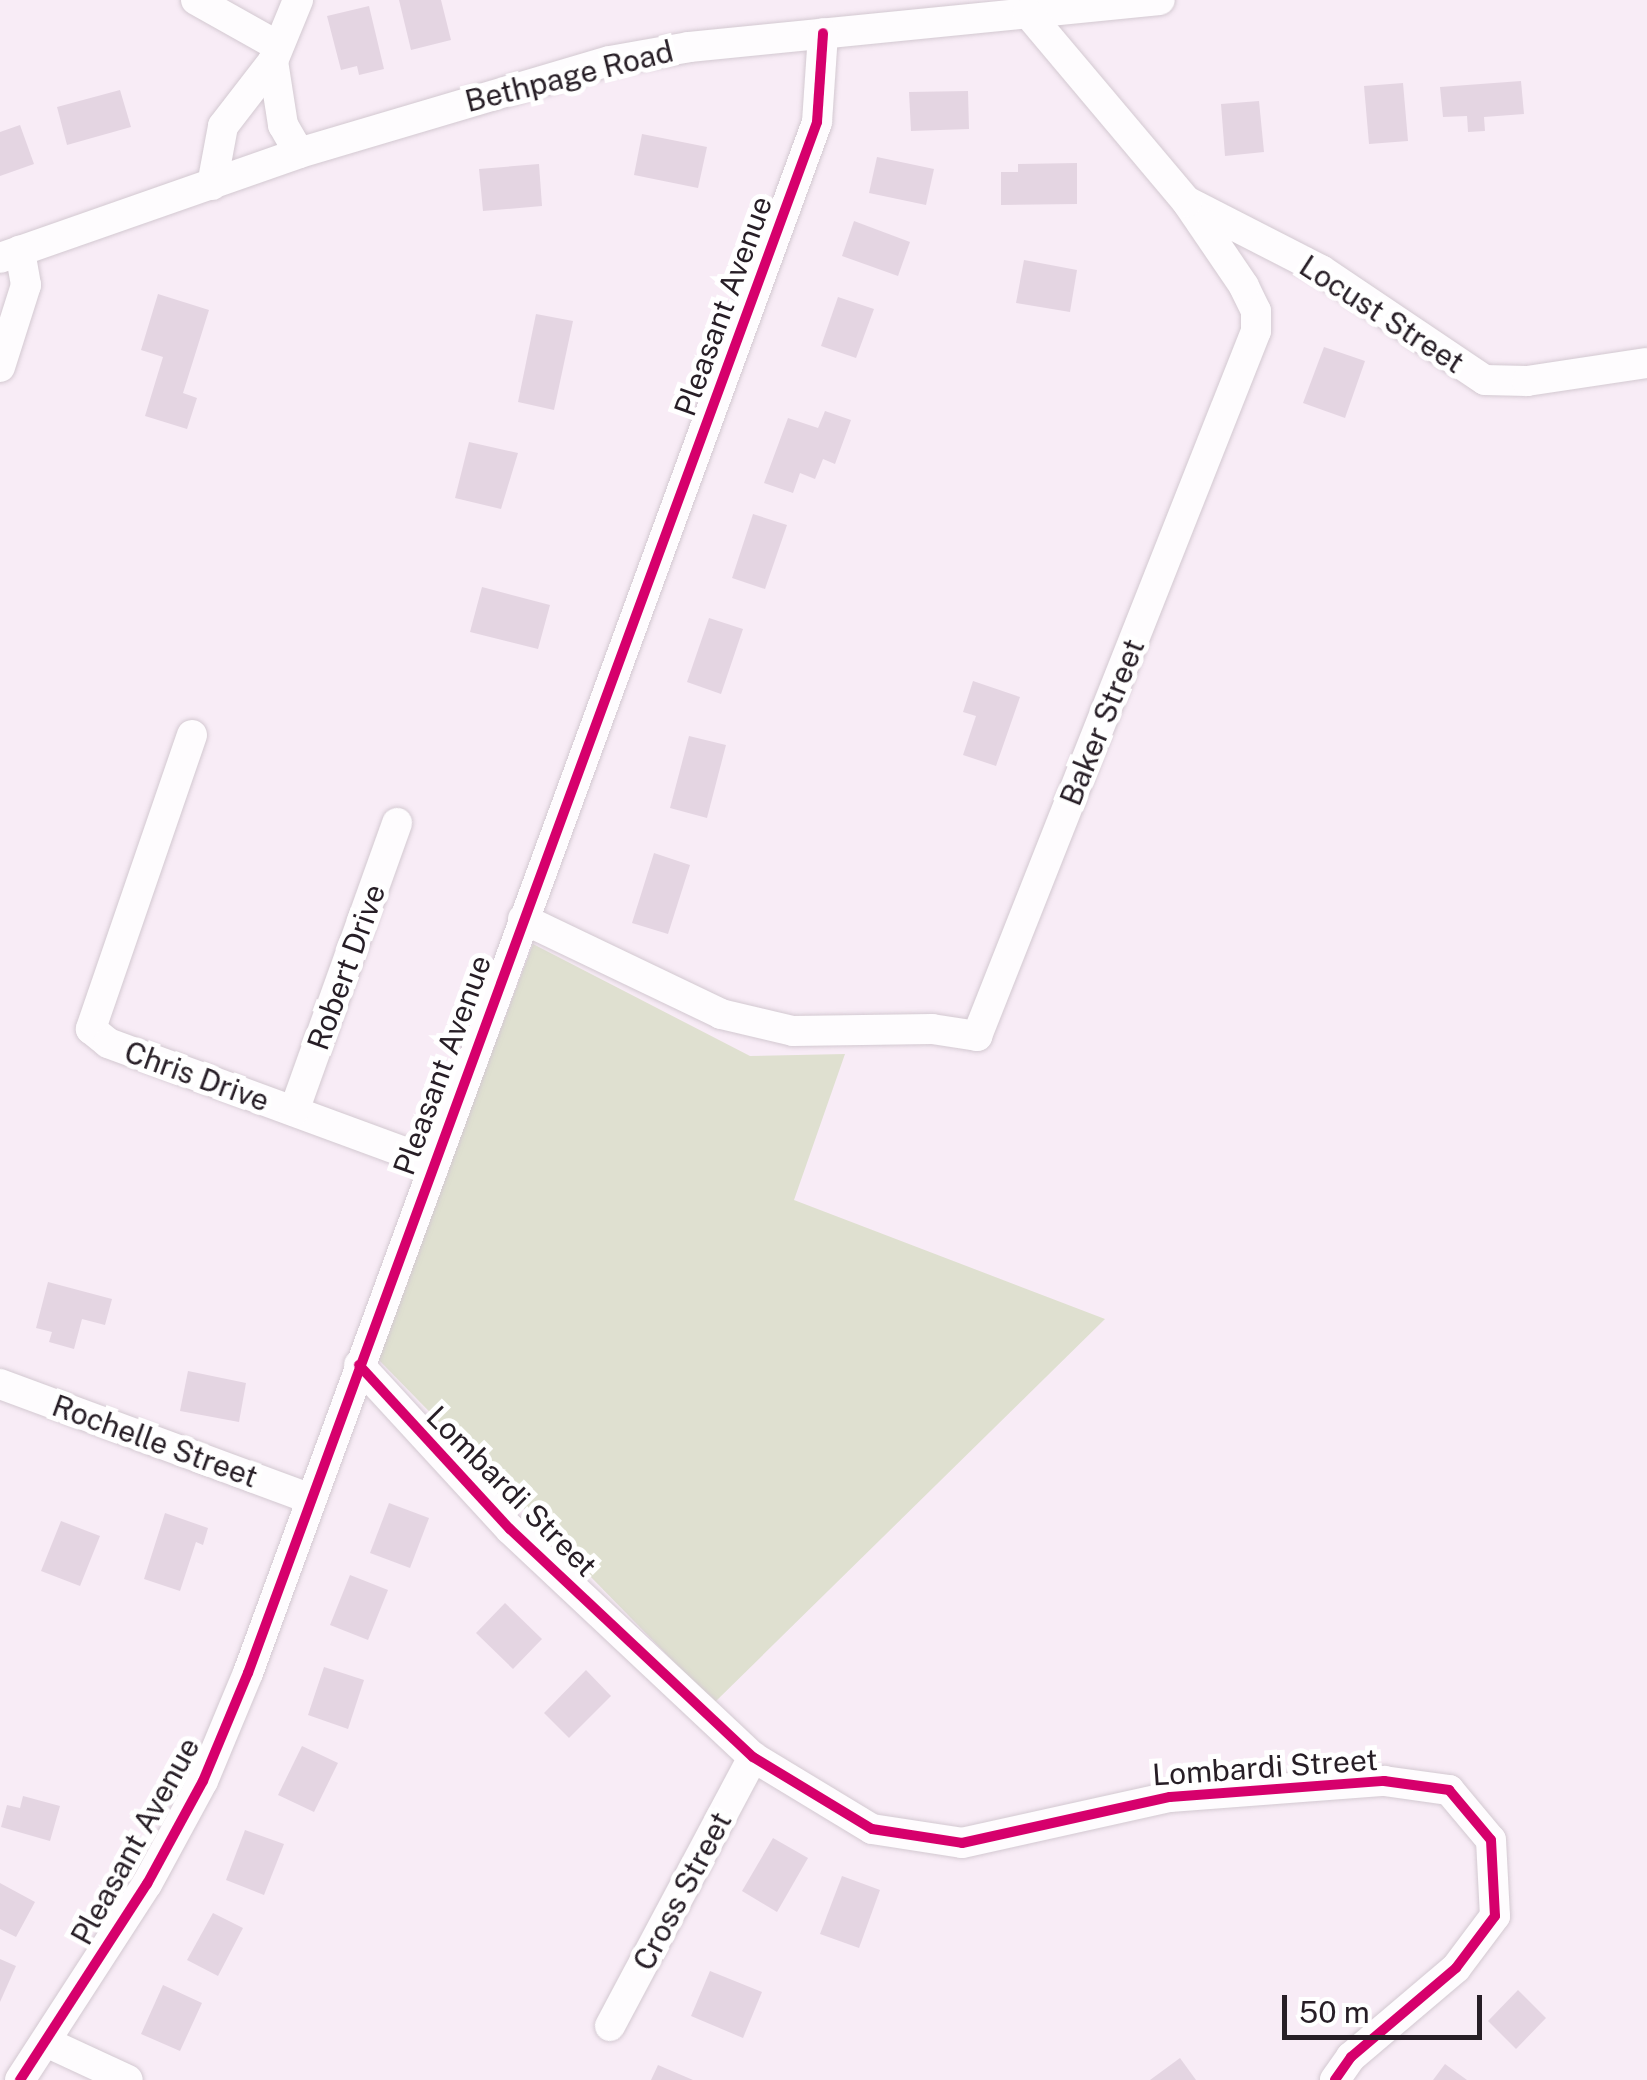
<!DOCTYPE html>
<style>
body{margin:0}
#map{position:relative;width:1647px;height:2080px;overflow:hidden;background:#f8ecf6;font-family:"Public Sans",sans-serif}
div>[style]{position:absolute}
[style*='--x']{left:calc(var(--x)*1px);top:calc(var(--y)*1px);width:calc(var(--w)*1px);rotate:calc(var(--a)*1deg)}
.green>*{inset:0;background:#dfe0d0}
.building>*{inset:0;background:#e4d5e2}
.roads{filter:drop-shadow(0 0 2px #d3c9d1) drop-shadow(0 0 2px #d3c9d1)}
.minor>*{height:30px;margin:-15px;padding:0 15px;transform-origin:15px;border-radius:15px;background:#fefcfe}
.cycleway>*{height:10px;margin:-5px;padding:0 5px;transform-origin:5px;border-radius:5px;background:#d6006c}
span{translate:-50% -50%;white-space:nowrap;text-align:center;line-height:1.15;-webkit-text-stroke:10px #fff;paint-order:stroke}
.street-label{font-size:30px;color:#271e26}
.scale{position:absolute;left:1282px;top:1995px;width:200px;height:45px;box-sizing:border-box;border:5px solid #271e26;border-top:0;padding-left:12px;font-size:30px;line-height:35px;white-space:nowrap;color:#271e26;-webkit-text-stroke:8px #fff;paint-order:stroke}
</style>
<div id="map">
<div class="green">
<i style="clip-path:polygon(533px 944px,750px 1056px,845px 1054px,794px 1200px,1105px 1319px,714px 1703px,376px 1357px)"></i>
</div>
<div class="building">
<i style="clip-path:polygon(399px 0,441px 0,451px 40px,411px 50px)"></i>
<i style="clip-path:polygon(369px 6px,384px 69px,359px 75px,357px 66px,341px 70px,327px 16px)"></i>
<i style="clip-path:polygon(1521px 81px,1524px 114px,1484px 117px,1485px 131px,1468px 132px,1467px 116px,1443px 117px,1440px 87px)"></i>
<i style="clip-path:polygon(1403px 83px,1408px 141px,1369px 144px,1364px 86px)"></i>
<i style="clip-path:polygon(120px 90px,131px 127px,67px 145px,57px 107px)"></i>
<i style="clip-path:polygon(968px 91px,969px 129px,911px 131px,909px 92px)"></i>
<i style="clip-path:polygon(1259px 101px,1264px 152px,1225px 156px,1221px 104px)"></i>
<i style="clip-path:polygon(20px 125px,34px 164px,0 176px,0 132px)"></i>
<i style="clip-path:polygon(642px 134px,707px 147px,698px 188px,634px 175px)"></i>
<i style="clip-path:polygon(877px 157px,934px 169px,926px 205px,869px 193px)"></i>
<i style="clip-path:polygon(1077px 163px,1077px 204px,1001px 205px,1001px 172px,1018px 172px,1018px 164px)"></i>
<i style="clip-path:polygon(539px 164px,542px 206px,483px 211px,479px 169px)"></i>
<i style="clip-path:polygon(854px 221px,910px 242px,898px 276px,842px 256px)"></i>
<i style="clip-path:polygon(1024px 260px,1077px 270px,1070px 312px,1016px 303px)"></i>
<i style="clip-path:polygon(158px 294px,209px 310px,183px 393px,197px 398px,187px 429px,145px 416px,163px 357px,141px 350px)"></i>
<i style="clip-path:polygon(838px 297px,874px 309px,856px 358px,821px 346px)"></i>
<i style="clip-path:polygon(536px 314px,573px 321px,554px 410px,518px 402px)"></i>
<i style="clip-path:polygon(1324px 347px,1365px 361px,1345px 418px,1303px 403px)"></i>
<i style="clip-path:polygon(825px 411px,851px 420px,835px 464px,823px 459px,815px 479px,800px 473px,793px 493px,764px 483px,788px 418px,818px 428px)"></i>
<i style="clip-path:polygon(469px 442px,518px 453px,501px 509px,455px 498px)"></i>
<i style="clip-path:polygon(753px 514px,787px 525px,765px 589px,732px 578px)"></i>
<i style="clip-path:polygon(482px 587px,550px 605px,538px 649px,470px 632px)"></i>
<i style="clip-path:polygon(709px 618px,743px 629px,721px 694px,687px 682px)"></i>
<i style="clip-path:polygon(973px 681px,1020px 697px,996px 766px,963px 755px,976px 716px,963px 712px)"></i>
<i style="clip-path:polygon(689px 736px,726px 745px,707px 818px,670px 808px)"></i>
<i style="clip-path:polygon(654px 853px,690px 865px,668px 934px,632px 923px)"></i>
<i style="clip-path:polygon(48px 1282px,112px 1299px,105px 1325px,82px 1319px,74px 1349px,49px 1342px,52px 1332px,36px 1328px)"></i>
<i style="clip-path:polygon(188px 1371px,246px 1383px,239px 1422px,180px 1411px)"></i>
<i style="clip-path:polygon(389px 1503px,429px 1518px,410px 1568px,370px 1553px)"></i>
<i style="clip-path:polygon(165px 1513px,208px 1528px,203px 1545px,196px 1542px,180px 1591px,144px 1579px)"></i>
<i style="clip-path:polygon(61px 1521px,100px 1536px,80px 1586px,41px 1571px)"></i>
<i style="clip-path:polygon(350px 1575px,388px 1590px,368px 1640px,330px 1625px)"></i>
<i style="clip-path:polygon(505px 1603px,542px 1639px,513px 1669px,476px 1633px)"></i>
<i style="clip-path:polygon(324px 1667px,364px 1680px,348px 1729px,308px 1715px)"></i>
<i style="clip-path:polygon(586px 1670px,611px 1696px,569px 1738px,544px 1713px)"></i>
<i style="clip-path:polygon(302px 1746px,338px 1763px,314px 1812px,278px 1795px)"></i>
<i style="clip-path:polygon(23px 1796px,60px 1806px,50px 1841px,1px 1827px,7px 1805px,20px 1808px)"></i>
<i style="clip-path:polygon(245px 1830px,284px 1844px,264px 1895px,226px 1880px)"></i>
<i style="clip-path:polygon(773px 1838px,808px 1858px,777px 1912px,742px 1891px)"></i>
<i style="clip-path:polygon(842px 1876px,880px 1890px,859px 1948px,820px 1934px)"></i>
<i style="clip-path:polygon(0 1883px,35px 1902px,16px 1937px,0 1929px)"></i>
<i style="clip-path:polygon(213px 1913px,243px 1928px,218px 1976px,187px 1960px)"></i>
<i style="clip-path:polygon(0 1959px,16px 1966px,0 2002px)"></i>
<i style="clip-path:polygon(710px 1971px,762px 1992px,743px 2038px,691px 2016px)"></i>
<i style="clip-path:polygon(163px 1985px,202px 2003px,180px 2051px,141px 2034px)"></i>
<i style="clip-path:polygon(1518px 1990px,1546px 2018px,1516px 2049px,1488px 2021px)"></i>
<i style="clip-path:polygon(1180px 2058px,1196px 2080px,1150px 2080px)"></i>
<i style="clip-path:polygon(1445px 2064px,1467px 2080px,1433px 2080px)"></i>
<i style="clip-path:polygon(658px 2065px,693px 2080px,651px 2080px)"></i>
</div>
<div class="roads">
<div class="minor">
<i style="--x:196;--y:0;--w:94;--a:29.3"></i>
<i style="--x:273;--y:61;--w:65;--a:81.1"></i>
<i style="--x:283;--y:125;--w:32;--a:60"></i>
<i style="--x:212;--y:185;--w:60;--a:-79.4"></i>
<i style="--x:223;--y:126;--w:82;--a:-52.4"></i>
<i style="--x:273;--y:61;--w:66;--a:-67.7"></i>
<i style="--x:1190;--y:203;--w:147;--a:27.1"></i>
<i style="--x:1321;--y:270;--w:197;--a:33.9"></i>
<i style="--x:1485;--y:380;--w:42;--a:1.4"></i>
<i style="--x:1527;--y:381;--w:120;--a:-8.6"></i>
<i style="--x:0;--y:258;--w:317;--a:-19.3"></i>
<i style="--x:299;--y:153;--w:324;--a:-16.5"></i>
<i style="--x:610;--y:61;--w:80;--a:-10"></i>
<i style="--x:689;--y:47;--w:473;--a:-5.7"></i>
<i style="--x:0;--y:367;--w:86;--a:-72.4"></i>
<i style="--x:26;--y:285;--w:35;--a:-100"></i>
<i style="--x:192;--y:735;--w:311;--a:109"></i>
<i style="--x:91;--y:1029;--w:22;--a:39"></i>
<i style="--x:108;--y:1043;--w:345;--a:20.2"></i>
<i style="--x:523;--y:919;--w:220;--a:25.6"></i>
<i style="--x:721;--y:1014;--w:74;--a:13.3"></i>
<i style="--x:793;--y:1031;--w:139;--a:-0.8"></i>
<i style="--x:932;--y:1029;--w:46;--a:8.8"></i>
<i style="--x:977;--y:1036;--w:758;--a:-68.41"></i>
<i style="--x:1256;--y:331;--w:20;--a:-90"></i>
<i style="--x:1256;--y:311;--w:28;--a:-116"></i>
<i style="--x:1244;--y:286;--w:102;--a:-124.2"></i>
<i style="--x:1187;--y:202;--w:247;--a:-130.1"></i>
<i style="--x:294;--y:1111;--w:306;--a:-70.3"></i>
<i style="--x:359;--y:1365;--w:223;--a:47.4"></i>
<i style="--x:510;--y:1529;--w:333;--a:43.2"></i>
<i style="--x:753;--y:1757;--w:139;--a:31.2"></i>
<i style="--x:872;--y:1829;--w:91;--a:8.8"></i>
<i style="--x:962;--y:1843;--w:213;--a:-12.5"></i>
<i style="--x:1170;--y:1797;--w:215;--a:-4.3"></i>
<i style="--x:1384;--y:1781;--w:66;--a:7.9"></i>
<i style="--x:1449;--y:1790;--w:65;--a:50"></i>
<i style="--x:1491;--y:1840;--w:76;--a:87"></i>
<i style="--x:1495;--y:1916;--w:65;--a:126.9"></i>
<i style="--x:1456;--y:1968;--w:138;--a:139.7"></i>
<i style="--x:1351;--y:2057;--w:28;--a:125"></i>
<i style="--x:0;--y:1384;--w:332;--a:20.3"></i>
<i style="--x:610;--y:2026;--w:305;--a:-62"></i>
<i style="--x:46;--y:2042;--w:90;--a:24.9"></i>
<i style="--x:20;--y:2080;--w:234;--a:-57.1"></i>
<i style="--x:147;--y:1884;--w:117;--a:-61.5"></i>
<i style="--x:203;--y:1781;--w:117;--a:-67.4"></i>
<i style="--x:248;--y:1673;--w:1652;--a:-69.85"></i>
<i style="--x:817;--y:122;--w:89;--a:-86.1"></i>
</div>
</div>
<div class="cycleway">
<i style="--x:359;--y:1365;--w:223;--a:47.4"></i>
<i style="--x:510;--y:1529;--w:333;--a:43.2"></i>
<i style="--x:753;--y:1757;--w:139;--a:31.2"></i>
<i style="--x:872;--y:1829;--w:91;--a:8.8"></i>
<i style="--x:962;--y:1843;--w:213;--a:-12.5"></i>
<i style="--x:1170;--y:1797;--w:215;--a:-4.3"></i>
<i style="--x:1384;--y:1781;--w:66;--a:7.9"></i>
<i style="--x:1449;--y:1790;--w:65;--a:50"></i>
<i style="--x:1491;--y:1840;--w:76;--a:87"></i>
<i style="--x:1495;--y:1916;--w:65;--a:126.9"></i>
<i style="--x:1456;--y:1968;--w:138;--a:139.7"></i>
<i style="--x:1351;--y:2057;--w:28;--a:125"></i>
<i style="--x:20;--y:2080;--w:234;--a:-57.1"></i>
<i style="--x:147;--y:1884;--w:117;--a:-61.5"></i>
<i style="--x:203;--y:1781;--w:117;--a:-67.4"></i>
<i style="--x:248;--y:1673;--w:1652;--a:-69.85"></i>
<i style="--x:817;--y:122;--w:89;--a:-86.1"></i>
</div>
<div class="street-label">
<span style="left:569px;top:76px;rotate:-14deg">Bethpage Road</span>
<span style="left:723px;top:306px;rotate:-70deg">Pleasant Avenue</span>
<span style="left:1382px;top:314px;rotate:33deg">Locust Street</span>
<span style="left:1102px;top:722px;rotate:-68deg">Baker Street</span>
<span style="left:346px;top:967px;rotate:-70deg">Robert Drive</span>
<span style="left:442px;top:1065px;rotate:-70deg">Pleasant Avenue</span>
<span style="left:197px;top:1076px;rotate:20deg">Chris Drive</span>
<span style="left:155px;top:1441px;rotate:20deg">Rochelle Street</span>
<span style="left:512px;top:1491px;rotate:45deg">Lombardi Street</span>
<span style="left:1265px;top:1767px;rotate:-4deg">Lombardi Street</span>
<span style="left:135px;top:1841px;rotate:-61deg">Pleasant Avenue</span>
<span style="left:682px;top:1891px;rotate:-62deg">Cross Street</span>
</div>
<div class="scale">50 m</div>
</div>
